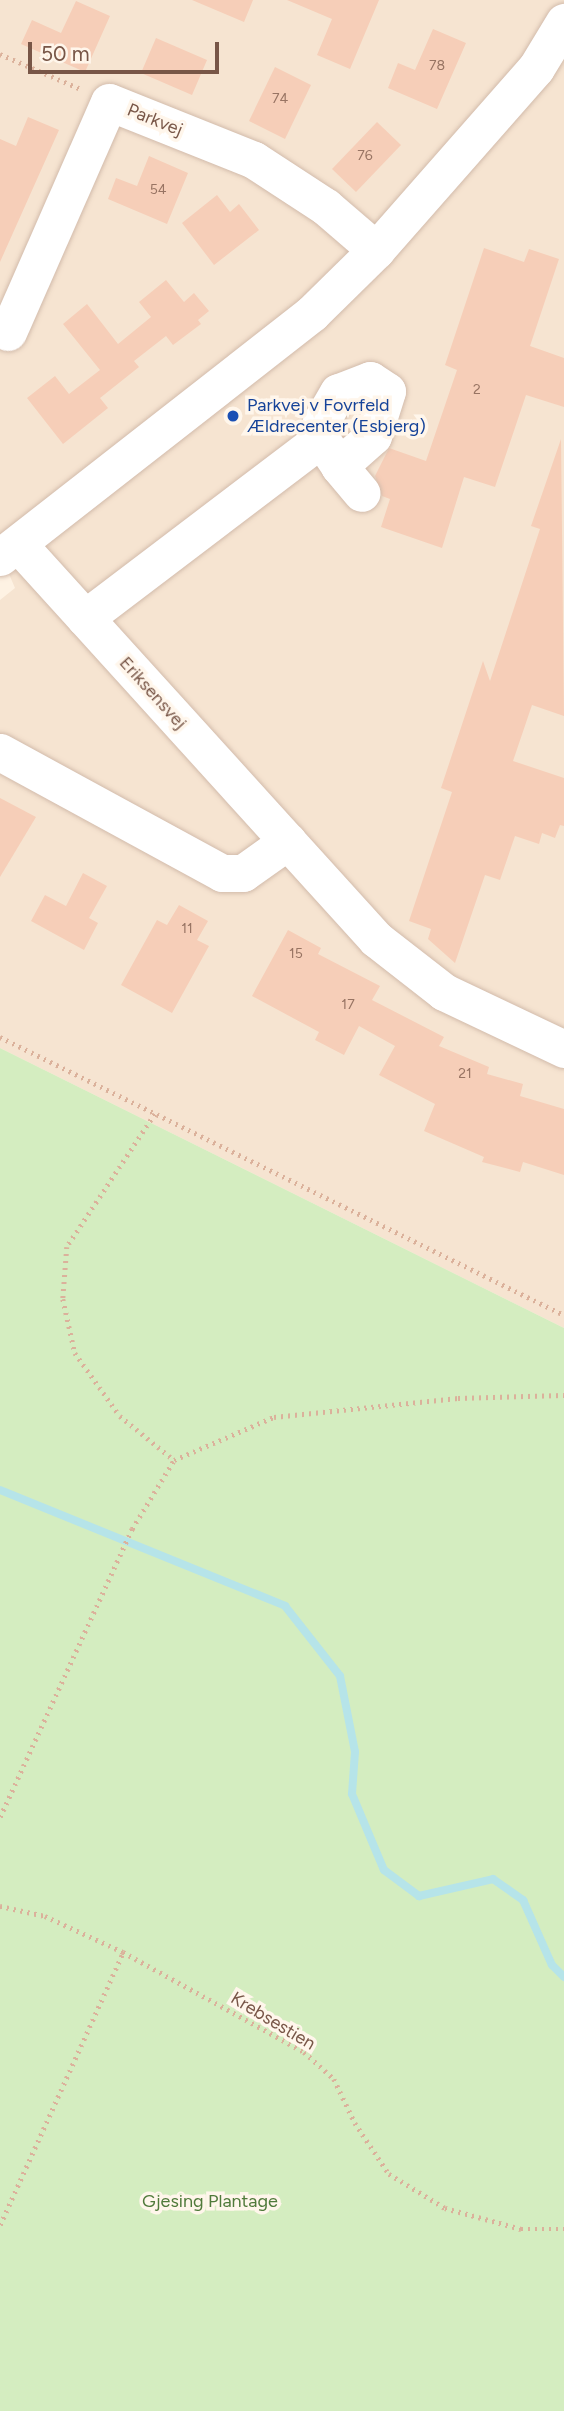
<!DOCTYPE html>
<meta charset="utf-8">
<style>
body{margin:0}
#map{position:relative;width:564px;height:2411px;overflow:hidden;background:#fef2e3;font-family:Figtree,sans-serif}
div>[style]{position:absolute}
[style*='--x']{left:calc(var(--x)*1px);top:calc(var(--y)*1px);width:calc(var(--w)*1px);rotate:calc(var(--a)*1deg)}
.residential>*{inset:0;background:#f6e4d1}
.green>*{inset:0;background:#d4edc0}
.stream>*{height:8px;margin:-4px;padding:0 4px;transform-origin:4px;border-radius:4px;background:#b6e4e9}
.building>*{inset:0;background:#f6ceb8}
.path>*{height:4.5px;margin-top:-2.25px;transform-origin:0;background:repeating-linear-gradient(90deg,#dbb19b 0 2px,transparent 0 7px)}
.roads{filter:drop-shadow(0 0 2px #d2bbab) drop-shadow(0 0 2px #d2bbab)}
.minor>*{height:37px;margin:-18.5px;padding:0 18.5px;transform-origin:18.5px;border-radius:18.5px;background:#fff}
.dots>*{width:19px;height:19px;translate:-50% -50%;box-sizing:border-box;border:4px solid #fff6eb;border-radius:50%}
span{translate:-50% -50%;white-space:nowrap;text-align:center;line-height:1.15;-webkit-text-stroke:7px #fff6eb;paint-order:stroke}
.number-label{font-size:14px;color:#987463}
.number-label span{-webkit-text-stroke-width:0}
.street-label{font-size:18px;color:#785647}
.transit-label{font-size:18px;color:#164399}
.left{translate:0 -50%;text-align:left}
.park-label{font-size:18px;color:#507a3b}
.scale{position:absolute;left:28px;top:42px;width:191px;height:32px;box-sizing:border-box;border:4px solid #785647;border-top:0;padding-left:9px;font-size:21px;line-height:24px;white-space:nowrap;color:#785647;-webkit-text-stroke:5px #fff6eb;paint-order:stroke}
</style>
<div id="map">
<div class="residential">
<i style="clip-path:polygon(0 0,564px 0,564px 1328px,0 1048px,0 600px,15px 588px,0 553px)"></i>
</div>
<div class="green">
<i style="clip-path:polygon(0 1048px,564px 1328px,564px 2411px,0 2411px)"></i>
</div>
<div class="stream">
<i style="--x:0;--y:1490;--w:308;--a:22.1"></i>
<i style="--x:285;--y:1606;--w:89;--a:51.8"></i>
<i style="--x:340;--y:1676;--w:77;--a:78.8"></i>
<i style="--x:355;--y:1752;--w:42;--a:94.1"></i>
<i style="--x:352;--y:1794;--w:82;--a:67.2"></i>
<i style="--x:384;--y:1870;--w:44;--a:36.6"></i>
<i style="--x:419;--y:1896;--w:76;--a:-12.9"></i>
<i style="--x:493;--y:1879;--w:37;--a:35"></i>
<i style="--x:523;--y:1900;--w:71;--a:66"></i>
<i style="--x:552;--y:1965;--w:17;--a:45"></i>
</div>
<div class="building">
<i style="clip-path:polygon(192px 0,253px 0,244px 22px)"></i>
<i style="clip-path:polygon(287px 0,379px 0,350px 69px,317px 55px,332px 19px)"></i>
<i style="clip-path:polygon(76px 1px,110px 16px,85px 72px,21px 44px,32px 20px,61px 33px)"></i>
<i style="clip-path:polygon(433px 29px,466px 43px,437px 109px,388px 88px,398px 63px,415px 70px)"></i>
<i style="clip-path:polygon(156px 38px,207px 60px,192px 95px,141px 73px)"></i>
<i style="clip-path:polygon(275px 67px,311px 85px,285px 139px,249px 121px)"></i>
<i style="clip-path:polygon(28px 117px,59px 130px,0 262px,0 139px,16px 146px)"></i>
<i style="clip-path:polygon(377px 122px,401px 145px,356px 192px,332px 169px)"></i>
<i style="clip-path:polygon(149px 156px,188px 173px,167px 224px,108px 199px,116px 178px,137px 186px)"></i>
<i style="clip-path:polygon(217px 195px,230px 212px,239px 204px,259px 230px,214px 265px,182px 223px)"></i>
<i style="clip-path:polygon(484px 248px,524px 262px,529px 249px,559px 259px,530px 346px,564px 358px,564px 407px,526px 395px,495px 487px,464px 477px,442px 548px,381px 527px,390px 499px,382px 496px,375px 476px,389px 448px,426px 461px,457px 370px,445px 365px)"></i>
<i style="clip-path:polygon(166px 280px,184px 302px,194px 293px,209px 311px,198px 320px,201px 324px,173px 345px,166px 336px,134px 361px,139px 367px,100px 398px,108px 408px,63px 444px,27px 398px,55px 376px,69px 394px,100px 370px,63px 324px,87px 304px,118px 344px,151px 317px,139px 302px)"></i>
<i style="clip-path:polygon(561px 439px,564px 716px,532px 705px,513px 761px,564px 778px,564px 826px,560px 825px,555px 838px,542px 833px,539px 844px,515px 836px,500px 880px,485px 875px,455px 963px,428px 939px,431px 929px,409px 921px,452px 792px,441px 788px,483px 661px,490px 681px,540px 529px,531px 526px)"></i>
<i style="clip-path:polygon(0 798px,36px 817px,0 877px)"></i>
<i style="clip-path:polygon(83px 873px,107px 886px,89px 918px,98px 923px,84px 950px,31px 921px,45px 895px,66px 906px)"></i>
<i style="clip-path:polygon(179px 905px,208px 921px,197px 940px,209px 946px,172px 1013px,121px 985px,157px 920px,167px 925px)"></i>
<i style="clip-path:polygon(288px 930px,321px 948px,318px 954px,380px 986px,372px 1000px,444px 1037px,439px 1046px,489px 1067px,487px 1074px,523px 1084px,520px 1096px,564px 1109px,564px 1175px,523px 1162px,520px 1172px,482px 1162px,484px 1157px,424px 1131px,435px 1104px,379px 1075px,395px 1046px,359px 1026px,344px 1055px,315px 1040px,319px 1032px,252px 996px)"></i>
</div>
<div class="path">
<i style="--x:0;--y:54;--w:90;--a:23.4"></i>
<i style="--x:0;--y:1037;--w:629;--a:26.24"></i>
<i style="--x:155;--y:1114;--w:159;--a:123.5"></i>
<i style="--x:67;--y:1247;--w:52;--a:94.4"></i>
<i style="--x:63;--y:1299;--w:55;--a:77.5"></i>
<i style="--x:75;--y:1353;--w:77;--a:54.5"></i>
<i style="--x:120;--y:1416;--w:70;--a:39.2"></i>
<i style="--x:0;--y:1817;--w:317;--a:-65.4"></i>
<i style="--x:132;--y:1529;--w:81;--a:-58.7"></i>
<i style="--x:174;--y:1460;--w:109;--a:-23.3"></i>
<i style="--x:274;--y:1417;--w:185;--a:-5.9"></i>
<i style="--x:458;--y:1398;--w:106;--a:-1.6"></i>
<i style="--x:0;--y:1906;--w:46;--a:12.5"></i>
<i style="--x:45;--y:1916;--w:86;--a:24.8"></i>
<i style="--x:123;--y:1952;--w:207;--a:28.9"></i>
<i style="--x:304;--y:2052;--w:40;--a:42"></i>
<i style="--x:334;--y:2079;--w:49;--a:64.5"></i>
<i style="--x:355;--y:2123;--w:61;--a:56.3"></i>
<i style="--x:389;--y:2174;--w:66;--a:31.3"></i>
<i style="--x:445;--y:2208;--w:79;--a:15.4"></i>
<i style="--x:521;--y:2229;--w:43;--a:0"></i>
<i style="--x:0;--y:2225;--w:299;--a:-65.7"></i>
</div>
<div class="roads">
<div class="minor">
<i style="--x:8;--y:332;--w:251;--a:-66.3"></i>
<i style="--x:109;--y:102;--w:156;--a:21.8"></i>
<i style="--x:254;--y:160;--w:86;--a:33.1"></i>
<i style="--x:326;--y:207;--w:66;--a:40.7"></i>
<i style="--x:339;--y:466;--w:45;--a:-41.4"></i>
<i style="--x:373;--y:436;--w:47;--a:-72.7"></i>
<i style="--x:387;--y:391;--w:20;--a:-147"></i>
<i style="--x:370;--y:380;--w:34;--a:159"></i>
<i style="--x:338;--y:392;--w:34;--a:120"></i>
<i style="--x:321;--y:421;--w:18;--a:90"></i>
<i style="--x:321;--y:439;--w:32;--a:56"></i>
<i style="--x:339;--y:466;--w:35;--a:50"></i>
<i style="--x:18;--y:544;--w:533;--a:47.81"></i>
<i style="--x:376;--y:939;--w:86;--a:37.9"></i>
<i style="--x:444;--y:992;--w:133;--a:25.4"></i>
<i style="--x:0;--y:557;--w:396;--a:-38"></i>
<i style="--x:312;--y:313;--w:90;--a:-44.5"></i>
<i style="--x:376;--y:250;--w:242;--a:-48.7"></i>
<i style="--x:536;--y:68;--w:54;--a:-58.7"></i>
<i style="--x:85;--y:618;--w:296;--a:-37.2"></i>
<i style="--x:0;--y:752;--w:253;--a:28.6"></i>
<i style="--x:222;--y:873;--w:21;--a:0"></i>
<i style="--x:243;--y:873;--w:55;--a:-35.4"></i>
</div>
</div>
<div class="dots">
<i style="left:233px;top:416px;background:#1a4fb4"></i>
</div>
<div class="number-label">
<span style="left:437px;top:66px">78</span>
<span style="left:280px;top:99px">74</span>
<span style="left:365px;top:156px">76</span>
<span style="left:158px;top:190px">54</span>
<span style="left:477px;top:390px">2</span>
<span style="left:187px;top:929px">11</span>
<span style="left:296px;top:954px">15</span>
<span style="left:348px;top:1005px">17</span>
<span style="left:465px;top:1074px">21</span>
</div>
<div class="street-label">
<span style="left:155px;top:120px;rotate:22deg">Parkvej</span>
<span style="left:153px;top:693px;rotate:48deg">Eriksensvej</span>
<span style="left:273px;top:2021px;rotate:31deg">Krebsestien</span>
</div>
<div class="transit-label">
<span class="left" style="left:247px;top:416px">Parkvej v Fovrfeld<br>Ældrecenter (Esbjerg)</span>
</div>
<div class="park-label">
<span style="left:210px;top:2201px">Gjesing Plantage</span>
</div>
<div class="scale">50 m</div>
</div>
